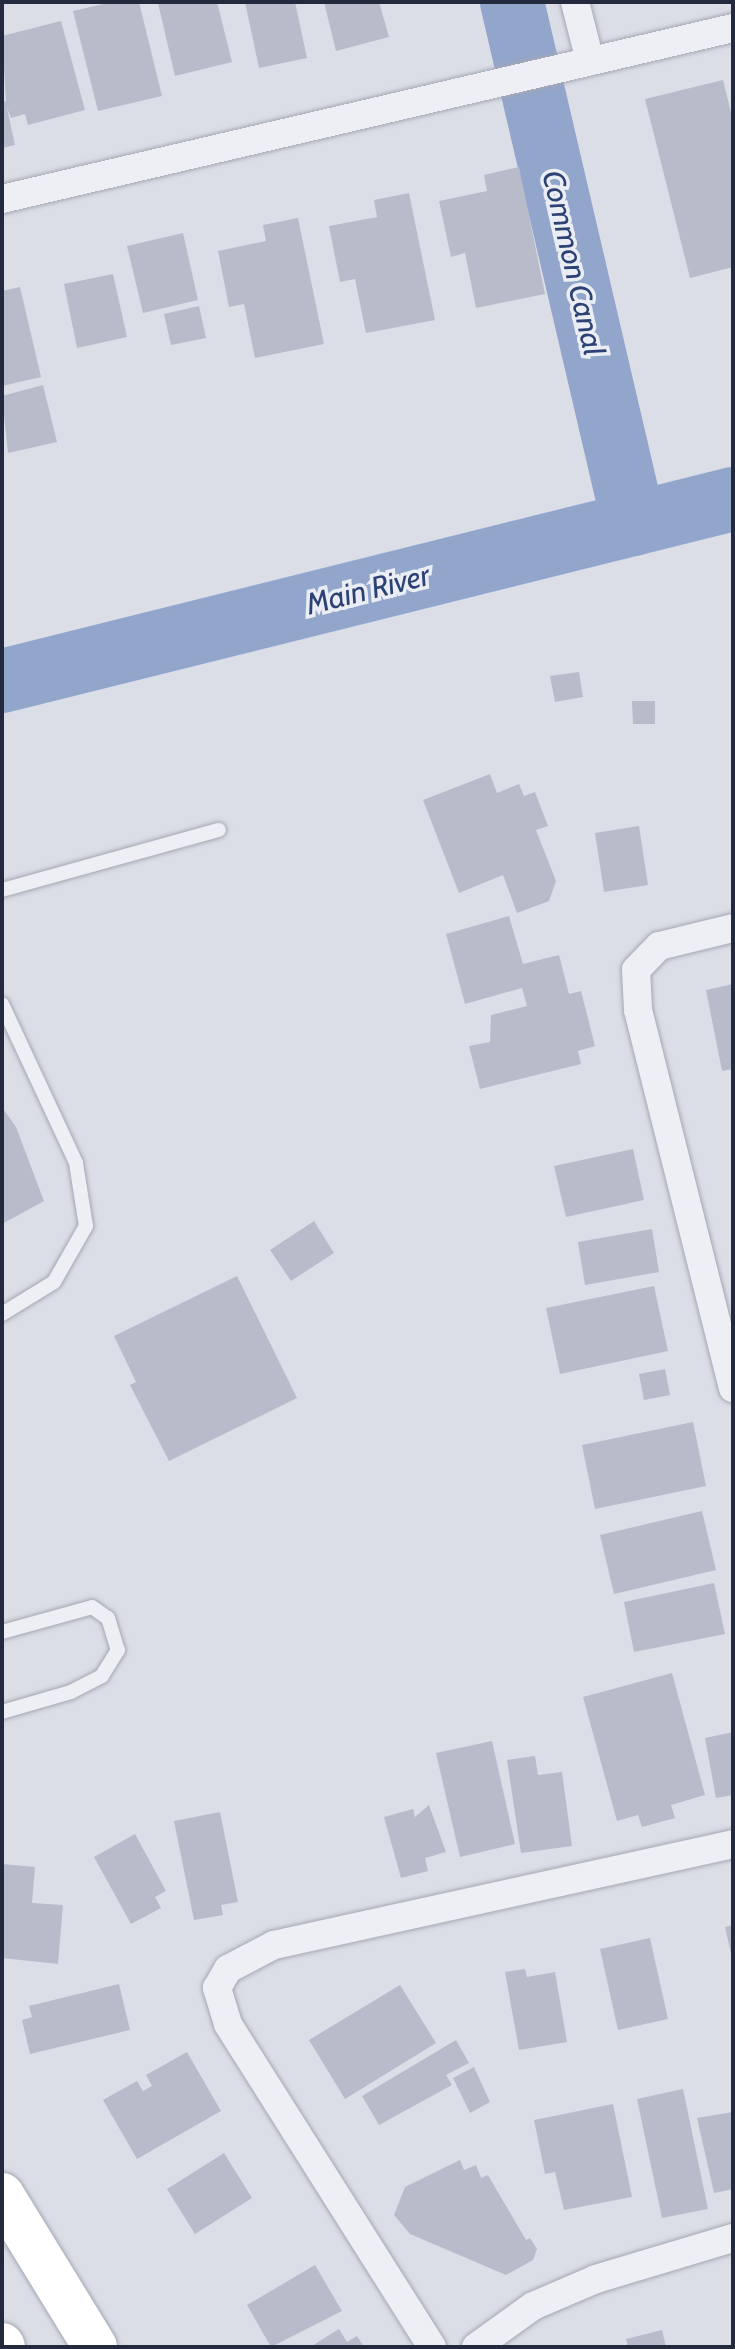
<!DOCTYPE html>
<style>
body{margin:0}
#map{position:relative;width:735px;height:2349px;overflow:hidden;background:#dbdee7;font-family:Cabin,sans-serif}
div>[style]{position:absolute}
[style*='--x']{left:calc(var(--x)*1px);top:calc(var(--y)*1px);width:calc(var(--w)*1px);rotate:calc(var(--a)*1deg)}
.river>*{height:64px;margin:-32px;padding:0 32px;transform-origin:32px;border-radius:32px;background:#92a5ca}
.building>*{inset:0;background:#b8bcca}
.roads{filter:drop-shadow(0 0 2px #a4a8b4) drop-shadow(0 0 2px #a4a8b4)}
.service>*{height:14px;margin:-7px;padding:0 7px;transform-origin:7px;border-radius:7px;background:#eeeff5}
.minor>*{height:28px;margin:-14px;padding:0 14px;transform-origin:14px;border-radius:14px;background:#eeeff5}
.primary>*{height:44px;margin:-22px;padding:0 22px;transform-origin:22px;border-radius:22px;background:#fff}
span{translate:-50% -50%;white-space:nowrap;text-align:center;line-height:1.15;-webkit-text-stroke:7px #eaedf4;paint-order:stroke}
.water-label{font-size:30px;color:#2c4174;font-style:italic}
.frame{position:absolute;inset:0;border:4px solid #242a3d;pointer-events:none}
</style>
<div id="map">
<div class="river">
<i style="--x:512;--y:2;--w:536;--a:76.85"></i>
<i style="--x:2;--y:681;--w:753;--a:-13.98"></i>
</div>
<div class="building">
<i style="clip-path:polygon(112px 2px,139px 2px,162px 96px,98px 111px,73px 11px)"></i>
<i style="clip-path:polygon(217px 2px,232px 62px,175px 76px,158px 3px)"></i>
<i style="clip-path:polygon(245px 2px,295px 2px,307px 58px,259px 68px)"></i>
<i style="clip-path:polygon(324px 2px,379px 2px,389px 37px,336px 51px)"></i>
<i style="clip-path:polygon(61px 21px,85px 110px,28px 125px,25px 114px,11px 118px,7px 108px,15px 145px,2px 148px,2px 102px,6px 101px,2px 36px)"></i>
<i style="clip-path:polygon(723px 80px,733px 121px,733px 267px,690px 278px,645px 99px)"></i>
<i style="clip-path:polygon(519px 167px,545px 294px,476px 308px,465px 253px,451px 257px,439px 201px,487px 191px,484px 175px)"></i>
<i style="clip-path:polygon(409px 193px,435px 320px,366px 333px,355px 279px,340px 282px,329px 226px,377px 217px,374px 200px)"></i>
<i style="clip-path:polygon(298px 218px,324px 344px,255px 358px,244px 304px,229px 307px,218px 251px,266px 241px,263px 225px)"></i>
<i style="clip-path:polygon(183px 233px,198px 300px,143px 313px,127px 246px)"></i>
<i style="clip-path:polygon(113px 274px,127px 337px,77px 348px,64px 284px)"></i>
<i style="clip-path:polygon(20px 287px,41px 377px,2px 386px,2px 291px)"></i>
<i style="clip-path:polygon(199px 306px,206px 338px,171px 345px,164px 314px)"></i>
<i style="clip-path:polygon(43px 385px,57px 442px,8px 453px,2px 396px)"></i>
<i style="clip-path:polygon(579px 672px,583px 697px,555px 702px,550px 676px)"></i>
<i style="clip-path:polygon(632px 701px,655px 701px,655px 724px,633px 724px)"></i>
<i style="clip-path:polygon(490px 774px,497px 793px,519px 784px,524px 796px,535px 792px,548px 826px,536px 830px,556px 881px,549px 901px,517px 913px,503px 875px,459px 893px,423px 800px)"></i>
<i style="clip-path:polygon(639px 826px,648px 885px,604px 892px,595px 833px)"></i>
<i style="clip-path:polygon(509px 916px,523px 964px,559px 955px,569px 994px,581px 991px,595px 1046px,578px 1051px,581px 1064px,480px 1089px,469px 1046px,490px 1042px,491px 1015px,527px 1006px,522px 988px,465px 1004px,446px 934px)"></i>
<i style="clip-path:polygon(733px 984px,733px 1069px,722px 1071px,706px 990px)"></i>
<i style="clip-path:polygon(2px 1107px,16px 1127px,44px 1201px,2px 1224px)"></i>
<i style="clip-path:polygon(633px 1149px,644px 1200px,566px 1217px,554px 1166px)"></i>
<i style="clip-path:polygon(314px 1221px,334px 1253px,291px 1281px,270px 1250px)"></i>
<i style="clip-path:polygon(652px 1229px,659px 1272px,585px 1285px,578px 1242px)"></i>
<i style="clip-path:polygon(237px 1276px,297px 1398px,169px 1461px,130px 1385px,136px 1382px,114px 1336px)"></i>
<i style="clip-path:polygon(654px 1286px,668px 1351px,560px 1374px,546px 1308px)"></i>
<i style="clip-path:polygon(665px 1369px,670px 1395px,644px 1400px,639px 1374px)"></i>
<i style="clip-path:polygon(693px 1422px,706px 1486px,595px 1509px,582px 1445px)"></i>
<i style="clip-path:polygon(702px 1511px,716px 1570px,614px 1594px,600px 1535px)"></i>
<i style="clip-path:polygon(714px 1583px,725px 1634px,634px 1652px,624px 1602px)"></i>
<i style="clip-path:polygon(672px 1673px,705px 1795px,671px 1805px,675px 1818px,642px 1827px,638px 1815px,617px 1821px,583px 1697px)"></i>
<i style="clip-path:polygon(733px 1732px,733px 1795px,716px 1798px,705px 1738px)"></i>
<i style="clip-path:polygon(492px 1741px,515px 1844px,460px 1857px,436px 1753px)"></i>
<i style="clip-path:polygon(535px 1756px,538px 1775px,562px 1772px,572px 1846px,521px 1853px,507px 1760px)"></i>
<i style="clip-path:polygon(429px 1805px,446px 1852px,425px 1858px,428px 1871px,401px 1878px,384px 1817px,413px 1809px,415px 1817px)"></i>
<i style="clip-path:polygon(220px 1812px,238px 1902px,221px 1905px,223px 1915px,194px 1920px,174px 1821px)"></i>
<i style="clip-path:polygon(135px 1834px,166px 1891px,155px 1897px,161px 1908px,131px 1924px,94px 1857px)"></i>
<i style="clip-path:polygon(2px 1864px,35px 1867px,32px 1903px,63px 1905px,58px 1964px,2px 1958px)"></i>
<i style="clip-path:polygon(733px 1925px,733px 1958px,732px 1958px,725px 1927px)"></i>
<i style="clip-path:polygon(650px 1938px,668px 2019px,618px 2030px,600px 1949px)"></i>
<i style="clip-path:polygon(525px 1969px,527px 1977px,555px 1972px,567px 2042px,519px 2050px,505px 1972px)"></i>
<i style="clip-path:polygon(119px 1984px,130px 2030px,30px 2054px,22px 2020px,32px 2017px,29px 2006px)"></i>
<i style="clip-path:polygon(400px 1985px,436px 2043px,345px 2099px,309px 2040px)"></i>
<i style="clip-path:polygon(456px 2040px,469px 2063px,446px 2075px,452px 2085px,379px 2125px,362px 2096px)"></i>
<i style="clip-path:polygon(187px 2052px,221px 2111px,137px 2159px,103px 2100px,137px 2081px,143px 2091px,152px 2086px,146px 2075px)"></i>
<i style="clip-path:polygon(474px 2067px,490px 2102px,470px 2113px,453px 2078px)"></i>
<i style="clip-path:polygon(683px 2089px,708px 2209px,662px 2218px,637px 2099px)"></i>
<i style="clip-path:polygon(613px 2104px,632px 2197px,564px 2210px,555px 2172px,545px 2174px,534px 2120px)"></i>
<i style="clip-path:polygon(733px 2112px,733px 2189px,714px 2193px,697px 2118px)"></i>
<i style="clip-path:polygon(224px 2153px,252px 2198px,195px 2234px,167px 2189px)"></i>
<i style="clip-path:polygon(460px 2160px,464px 2170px,476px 2165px,481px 2178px,488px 2175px,526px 2240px,530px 2238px,537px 2249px,533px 2260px,506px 2275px,410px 2234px,394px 2215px,405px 2187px)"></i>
<i style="clip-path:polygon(315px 2265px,342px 2311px,271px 2347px,247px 2305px)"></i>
<i style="clip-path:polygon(339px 2329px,347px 2342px,357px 2336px,364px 2347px,310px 2347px)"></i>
<i style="clip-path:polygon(662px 2330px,666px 2347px,628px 2347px,626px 2339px)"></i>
</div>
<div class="roads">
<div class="service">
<i style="--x:2;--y:890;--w:225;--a:-15.5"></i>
<i style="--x:2;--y:1004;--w:175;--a:65"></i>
<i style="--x:76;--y:1163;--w:64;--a:81"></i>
<i style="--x:86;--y:1226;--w:64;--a:119.7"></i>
<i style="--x:54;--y:1282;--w:61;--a:148.4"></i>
<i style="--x:2;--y:1632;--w:93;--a:-15.5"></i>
<i style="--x:92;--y:1607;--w:19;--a:35"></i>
<i style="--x:108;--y:1618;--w:34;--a:73"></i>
<i style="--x:118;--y:1650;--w:31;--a:122"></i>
<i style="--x:102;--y:1676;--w:35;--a:153"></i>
<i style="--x:71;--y:1692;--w:72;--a:163.8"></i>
</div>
<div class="minor">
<i style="--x:575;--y:2;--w:61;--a:75.7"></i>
<i style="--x:2;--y:199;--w:751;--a:-13.17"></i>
<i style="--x:733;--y:928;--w:76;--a:166.3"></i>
<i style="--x:659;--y:946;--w:33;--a:134"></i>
<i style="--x:636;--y:970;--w:40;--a:87.1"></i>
<i style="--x:638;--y:1010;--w:390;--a:75.9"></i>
<i style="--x:432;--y:2347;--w:382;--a:-122.3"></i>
<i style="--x:228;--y:2024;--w:38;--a:-107"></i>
<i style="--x:217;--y:1988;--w:22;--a:-60"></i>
<i style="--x:228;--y:1969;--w:52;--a:-27.6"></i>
<i style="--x:274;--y:1945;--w:470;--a:-12.4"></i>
<i style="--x:476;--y:2347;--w:70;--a:-35.7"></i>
<i style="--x:533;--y:2306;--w:69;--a:-23.2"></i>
<i style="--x:596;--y:2279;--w:143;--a:-16.7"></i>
</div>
<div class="primary">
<i style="--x:2;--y:2195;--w:178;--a:58.5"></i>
<i style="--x:2;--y:2345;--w:2;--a:63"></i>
</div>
</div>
<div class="water-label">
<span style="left:573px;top:263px;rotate:77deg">Common Canal</span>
<span style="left:368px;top:590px;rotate:-14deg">Main River</span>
</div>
<div class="frame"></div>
</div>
